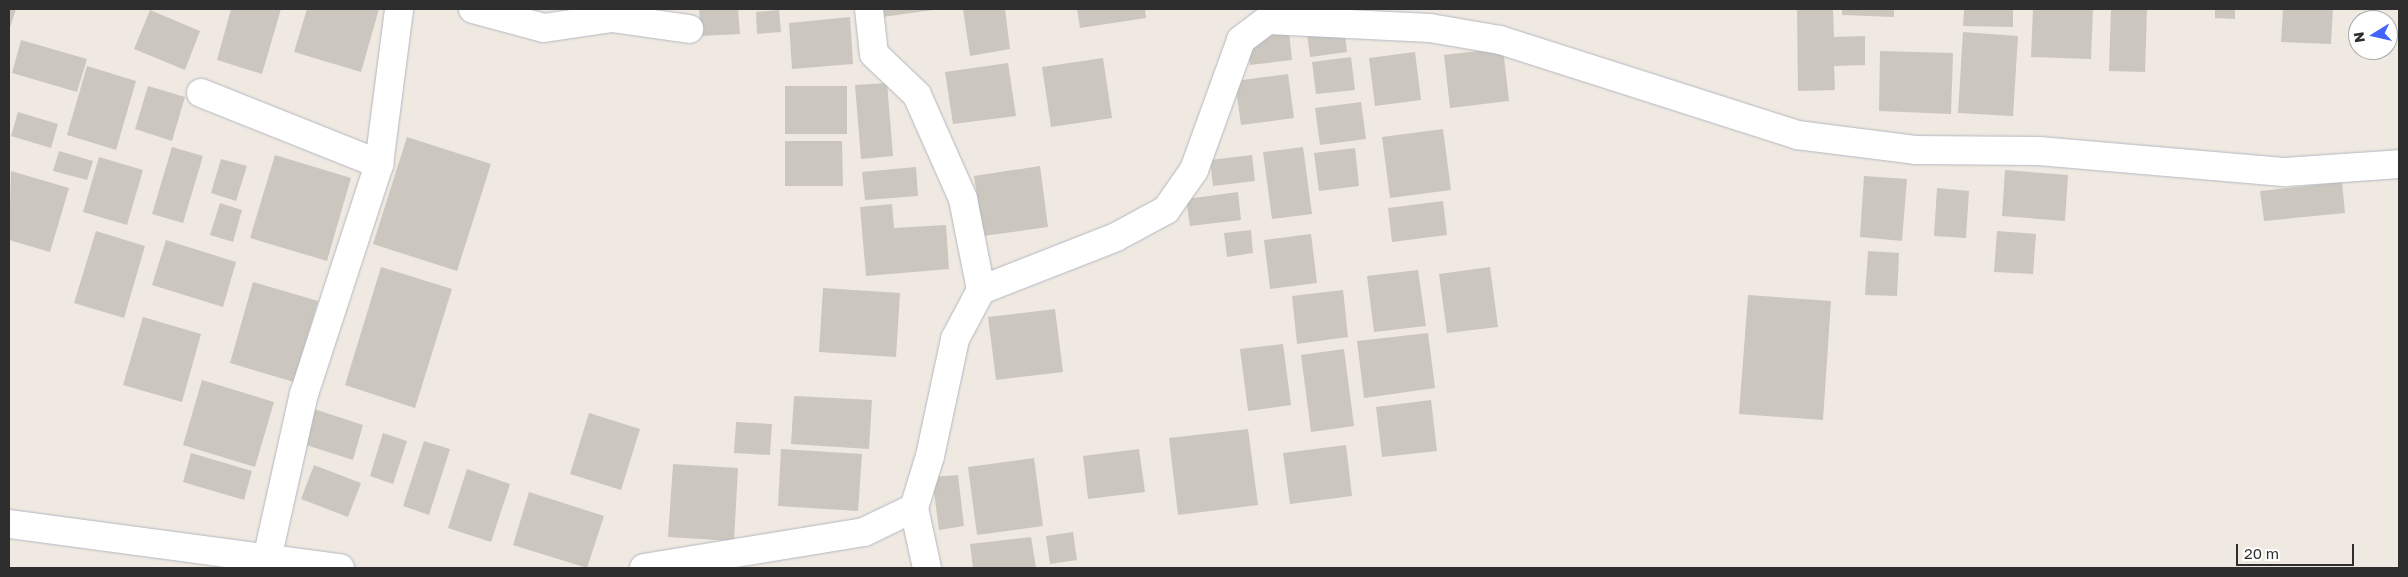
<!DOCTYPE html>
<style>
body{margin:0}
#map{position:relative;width:2408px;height:577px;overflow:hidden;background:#efe9e1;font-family:"Golos Text",sans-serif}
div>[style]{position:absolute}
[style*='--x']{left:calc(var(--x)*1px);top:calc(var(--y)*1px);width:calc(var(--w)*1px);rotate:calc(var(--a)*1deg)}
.building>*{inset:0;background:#cbc7bf}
.roads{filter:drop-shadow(0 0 1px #b4b7c1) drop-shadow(0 0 1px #b4b7c1)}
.street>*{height:28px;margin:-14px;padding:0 14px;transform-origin:14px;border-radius:14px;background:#fff}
span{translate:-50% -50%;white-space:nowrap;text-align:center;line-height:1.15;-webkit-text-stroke:4px #fff;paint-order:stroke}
.frame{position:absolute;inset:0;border:10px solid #2e2e2e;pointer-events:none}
.north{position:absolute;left:2348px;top:10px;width:50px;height:50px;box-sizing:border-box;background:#fff;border:1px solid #ababab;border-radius:50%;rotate:261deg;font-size:14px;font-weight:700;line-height:20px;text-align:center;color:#2e2e2e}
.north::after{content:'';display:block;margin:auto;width:18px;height:22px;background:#4264fb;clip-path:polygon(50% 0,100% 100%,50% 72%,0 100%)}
.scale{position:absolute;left:2236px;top:544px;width:118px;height:22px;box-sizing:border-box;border:2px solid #2e2e2e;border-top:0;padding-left:6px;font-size:15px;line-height:18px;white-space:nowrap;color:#2e2e2e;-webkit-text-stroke:4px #fff;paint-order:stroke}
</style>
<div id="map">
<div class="building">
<i style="clip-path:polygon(9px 9px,16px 9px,9px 31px)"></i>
<i style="clip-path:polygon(231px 9px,281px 9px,262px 74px,217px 60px)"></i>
<i style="clip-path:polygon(307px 9px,379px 9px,361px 72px,294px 52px)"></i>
<i style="clip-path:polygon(699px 9px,738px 9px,740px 34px,701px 36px)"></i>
<i style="clip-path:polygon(873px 9px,933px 9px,933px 10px,875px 18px)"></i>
<i style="clip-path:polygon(963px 9px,1005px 9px,1010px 49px,970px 56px)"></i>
<i style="clip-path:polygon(1077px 9px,1145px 9px,1146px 18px,1080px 28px)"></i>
<i style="clip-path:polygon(1797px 9px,1833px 9px,1834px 37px,1865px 36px,1865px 65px,1834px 66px,1835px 90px,1798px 91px)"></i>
<i style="clip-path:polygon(1842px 9px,1894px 9px,1894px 17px,1842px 15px)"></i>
<i style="clip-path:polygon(1964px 9px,2013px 9px,2013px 27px,1963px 26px)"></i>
<i style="clip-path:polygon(2033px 9px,2093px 9px,2091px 59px,2031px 57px)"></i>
<i style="clip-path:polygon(2111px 9px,2147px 9px,2145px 72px,2109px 71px)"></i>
<i style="clip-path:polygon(2215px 9px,2235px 9px,2235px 19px,2215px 18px)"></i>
<i style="clip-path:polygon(2283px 9px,2333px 9px,2331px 44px,2281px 42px)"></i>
<i style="clip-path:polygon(150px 10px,200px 31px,185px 70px,134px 49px)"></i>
<i style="clip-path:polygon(779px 10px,781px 32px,757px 34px,756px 12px)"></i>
<i style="clip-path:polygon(850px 17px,853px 64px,792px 69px,789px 23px)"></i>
<i style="clip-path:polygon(1344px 28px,1347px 52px,1310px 57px,1307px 33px)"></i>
<i style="clip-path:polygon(1289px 32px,1292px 60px,1250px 65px,1247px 38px)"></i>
<i style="clip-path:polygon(1963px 32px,2018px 36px,2013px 116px,1958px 113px)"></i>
<i style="clip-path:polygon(21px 40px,87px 59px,77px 92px,12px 73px)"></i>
<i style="clip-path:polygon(1503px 48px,1509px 101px,1450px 108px,1444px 55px)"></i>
<i style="clip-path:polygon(1880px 51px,1953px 53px,1951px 114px,1879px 111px)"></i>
<i style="clip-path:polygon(1415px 52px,1421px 100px,1375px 106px,1369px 58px)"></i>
<i style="clip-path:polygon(1351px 57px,1355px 90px,1316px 94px,1312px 62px)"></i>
<i style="clip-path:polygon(1103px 58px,1112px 118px,1051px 127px,1042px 67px)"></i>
<i style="clip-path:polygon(1008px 63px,1016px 116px,953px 124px,945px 72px)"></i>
<i style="clip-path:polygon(87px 66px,136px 81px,116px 150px,67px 135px)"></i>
<i style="clip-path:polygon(1288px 74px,1294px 118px,1241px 125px,1235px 81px)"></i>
<i style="clip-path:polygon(887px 83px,893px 156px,861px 159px,855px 85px)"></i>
<i style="clip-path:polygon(148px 86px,185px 97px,172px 141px,135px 129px)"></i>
<i style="clip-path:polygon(785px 86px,847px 86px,847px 134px,785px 134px)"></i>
<i style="clip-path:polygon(1361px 102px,1366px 139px,1320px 145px,1315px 108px)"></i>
<i style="clip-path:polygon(18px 112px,58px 124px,51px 148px,11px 136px)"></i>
<i style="clip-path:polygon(1443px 129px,1451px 190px,1390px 198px,1382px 137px)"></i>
<i style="clip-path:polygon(407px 137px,491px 164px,457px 271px,373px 244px)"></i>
<i style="clip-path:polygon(785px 141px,842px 141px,843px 186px,785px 186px)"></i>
<i style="clip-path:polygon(172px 147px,203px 156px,183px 223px,152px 214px)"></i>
<i style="clip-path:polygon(1303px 147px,1312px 214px,1272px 219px,1263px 152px)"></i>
<i style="clip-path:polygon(1355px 148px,1359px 186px,1319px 191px,1314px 153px)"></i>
<i style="clip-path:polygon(59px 151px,93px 161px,87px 180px,53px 171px)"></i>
<i style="clip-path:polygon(275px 155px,351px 178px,327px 261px,250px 238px)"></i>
<i style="clip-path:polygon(1252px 155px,1255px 181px,1213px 186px,1210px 160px)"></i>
<i style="clip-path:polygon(99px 157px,143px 170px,127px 225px,83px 212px)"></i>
<i style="clip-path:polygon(221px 159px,247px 166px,236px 201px,211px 193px)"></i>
<i style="clip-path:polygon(1040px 166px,1048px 227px,983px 236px,974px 176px)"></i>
<i style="clip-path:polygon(916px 167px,918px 196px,865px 200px,862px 172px)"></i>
<i style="clip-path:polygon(2005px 170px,2068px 175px,2065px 221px,2002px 216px)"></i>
<i style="clip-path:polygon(11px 171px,69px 188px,50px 252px,9px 240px)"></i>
<i style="clip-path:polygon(1864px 176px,1907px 179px,1902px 241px,1860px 237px)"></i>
<i style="clip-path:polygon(2342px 182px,2345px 213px,2264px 221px,2260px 191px)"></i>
<i style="clip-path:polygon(1937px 188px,1969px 191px,1966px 238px,1934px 236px)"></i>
<i style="clip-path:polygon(1238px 192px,1241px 220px,1190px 226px,1186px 199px)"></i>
<i style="clip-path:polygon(1443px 201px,1447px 235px,1392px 242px,1388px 208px)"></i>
<i style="clip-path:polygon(220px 203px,242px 210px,233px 242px,210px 235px)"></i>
<i style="clip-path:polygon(892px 204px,894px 228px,946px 225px,949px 269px,866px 276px,860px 207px)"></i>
<i style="clip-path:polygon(1251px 230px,1253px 253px,1227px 257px,1224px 233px)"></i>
<i style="clip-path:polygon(96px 231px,145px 246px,124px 318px,74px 303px)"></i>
<i style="clip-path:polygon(1997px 231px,2036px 234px,2033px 274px,1994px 272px)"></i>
<i style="clip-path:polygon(1311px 234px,1317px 283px,1270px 289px,1264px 240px)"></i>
<i style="clip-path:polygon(166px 240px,236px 262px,223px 307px,152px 285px)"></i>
<i style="clip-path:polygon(1868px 251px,1899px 253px,1897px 296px,1865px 295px)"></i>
<i style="clip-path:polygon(381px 267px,452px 289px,415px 408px,345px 385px)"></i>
<i style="clip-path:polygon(1490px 267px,1498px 327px,1447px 333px,1439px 274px)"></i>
<i style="clip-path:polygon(1418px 270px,1426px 326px,1374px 332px,1367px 276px)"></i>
<i style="clip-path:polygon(253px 282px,318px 301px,294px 382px,230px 363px)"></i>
<i style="clip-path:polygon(823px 288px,900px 293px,896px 357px,819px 352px)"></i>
<i style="clip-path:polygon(1343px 290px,1348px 337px,1297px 344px,1292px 296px)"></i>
<i style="clip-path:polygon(1748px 295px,1831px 301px,1823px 420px,1739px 414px)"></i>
<i style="clip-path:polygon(1055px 309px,1063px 372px,996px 380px,988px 317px)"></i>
<i style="clip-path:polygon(143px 317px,201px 334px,182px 402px,123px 385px)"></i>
<i style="clip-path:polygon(1428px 333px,1435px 388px,1364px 398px,1357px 341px)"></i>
<i style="clip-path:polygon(1283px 344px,1291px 405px,1248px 411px,1240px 349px)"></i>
<i style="clip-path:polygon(1344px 349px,1354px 426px,1311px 432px,1301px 355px)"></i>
<i style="clip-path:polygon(202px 380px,274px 402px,255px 467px,183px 445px)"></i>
<i style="clip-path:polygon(794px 396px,872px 400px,869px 449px,791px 444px)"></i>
<i style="clip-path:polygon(1431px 400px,1437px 451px,1382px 457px,1376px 407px)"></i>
<i style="clip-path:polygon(314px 409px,363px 425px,353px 460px,303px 444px)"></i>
<i style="clip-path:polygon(589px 413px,640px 429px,621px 490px,570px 474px)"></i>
<i style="clip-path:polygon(736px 422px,772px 424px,770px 455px,734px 453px)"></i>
<i style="clip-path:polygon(1248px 429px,1258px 505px,1178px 515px,1169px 438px)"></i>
<i style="clip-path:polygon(383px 433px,407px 441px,393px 484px,370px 476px)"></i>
<i style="clip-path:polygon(424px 441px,450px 449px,429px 515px,403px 506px)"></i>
<i style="clip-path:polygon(1346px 445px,1352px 496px,1290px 504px,1283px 453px)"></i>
<i style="clip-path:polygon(781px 449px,862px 454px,858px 511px,778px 506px)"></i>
<i style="clip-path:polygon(1139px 449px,1145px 492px,1088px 499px,1083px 456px)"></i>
<i style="clip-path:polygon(191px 453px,252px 471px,244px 500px,183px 482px)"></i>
<i style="clip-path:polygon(1034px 458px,1043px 526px,977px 535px,968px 467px)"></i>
<i style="clip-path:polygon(673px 464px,738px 468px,734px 541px,668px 537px)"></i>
<i style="clip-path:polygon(314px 465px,361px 483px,348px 517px,301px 499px)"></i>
<i style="clip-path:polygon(467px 469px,510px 484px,491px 542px,448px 528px)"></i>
<i style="clip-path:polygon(958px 475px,964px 526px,939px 530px,932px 477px)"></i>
<i style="clip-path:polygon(529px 492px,604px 516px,587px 568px,513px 545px)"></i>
<i style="clip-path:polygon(1073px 532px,1077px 560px,1050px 564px,1046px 536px)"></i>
<i style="clip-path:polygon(1031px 537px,1036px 568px,973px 568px,970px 544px)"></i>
</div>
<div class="roads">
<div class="street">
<i style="--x:473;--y:9;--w:73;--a:15"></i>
<i style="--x:544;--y:28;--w:69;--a:-8.4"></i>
<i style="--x:612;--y:18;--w:78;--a:8.1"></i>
<i style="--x:869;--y:9;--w:45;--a:83.7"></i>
<i style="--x:874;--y:54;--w:59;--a:43.6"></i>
<i style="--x:917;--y:95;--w:114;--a:66.1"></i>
<i style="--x:963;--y:199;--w:93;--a:78.8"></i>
<i style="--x:201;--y:93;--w:192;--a:21.7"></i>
<i style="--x:914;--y:508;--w:61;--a:77.8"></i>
<i style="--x:9;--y:524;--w:334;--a:7.6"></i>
<i style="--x:267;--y:559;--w:169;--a:-77.4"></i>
<i style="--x:304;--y:394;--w:242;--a:-71.9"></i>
<i style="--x:379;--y:164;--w:156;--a:-82.6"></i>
<i style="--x:644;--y:568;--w:223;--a:-9.3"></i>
<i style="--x:864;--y:532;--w:55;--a:-25.6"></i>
<i style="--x:914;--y:508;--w:54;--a:-72.9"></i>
<i style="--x:930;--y:456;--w:120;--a:-77.9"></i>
<i style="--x:955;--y:339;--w:55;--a:-62"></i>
<i style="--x:981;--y:290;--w:145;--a:-21.4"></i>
<i style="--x:1116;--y:237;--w:57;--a:-28.4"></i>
<i style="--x:1166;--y:210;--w:49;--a:-55"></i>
<i style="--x:1194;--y:170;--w:138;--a:-70.1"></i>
<i style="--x:1241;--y:40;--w:34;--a:-37"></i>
<i style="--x:1268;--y:20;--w:162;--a:2.8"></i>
<i style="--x:1430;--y:28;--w:71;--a:9.7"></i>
<i style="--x:1500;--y:40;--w:312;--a:17.7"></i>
<i style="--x:1797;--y:135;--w:119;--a:7.2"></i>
<i style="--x:1915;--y:150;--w:124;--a:0.5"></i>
<i style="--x:2039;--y:151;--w:248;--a:4.9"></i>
<i style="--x:2286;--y:172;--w:113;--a:-4"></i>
</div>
</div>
<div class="frame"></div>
<div class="north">N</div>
<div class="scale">20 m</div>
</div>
